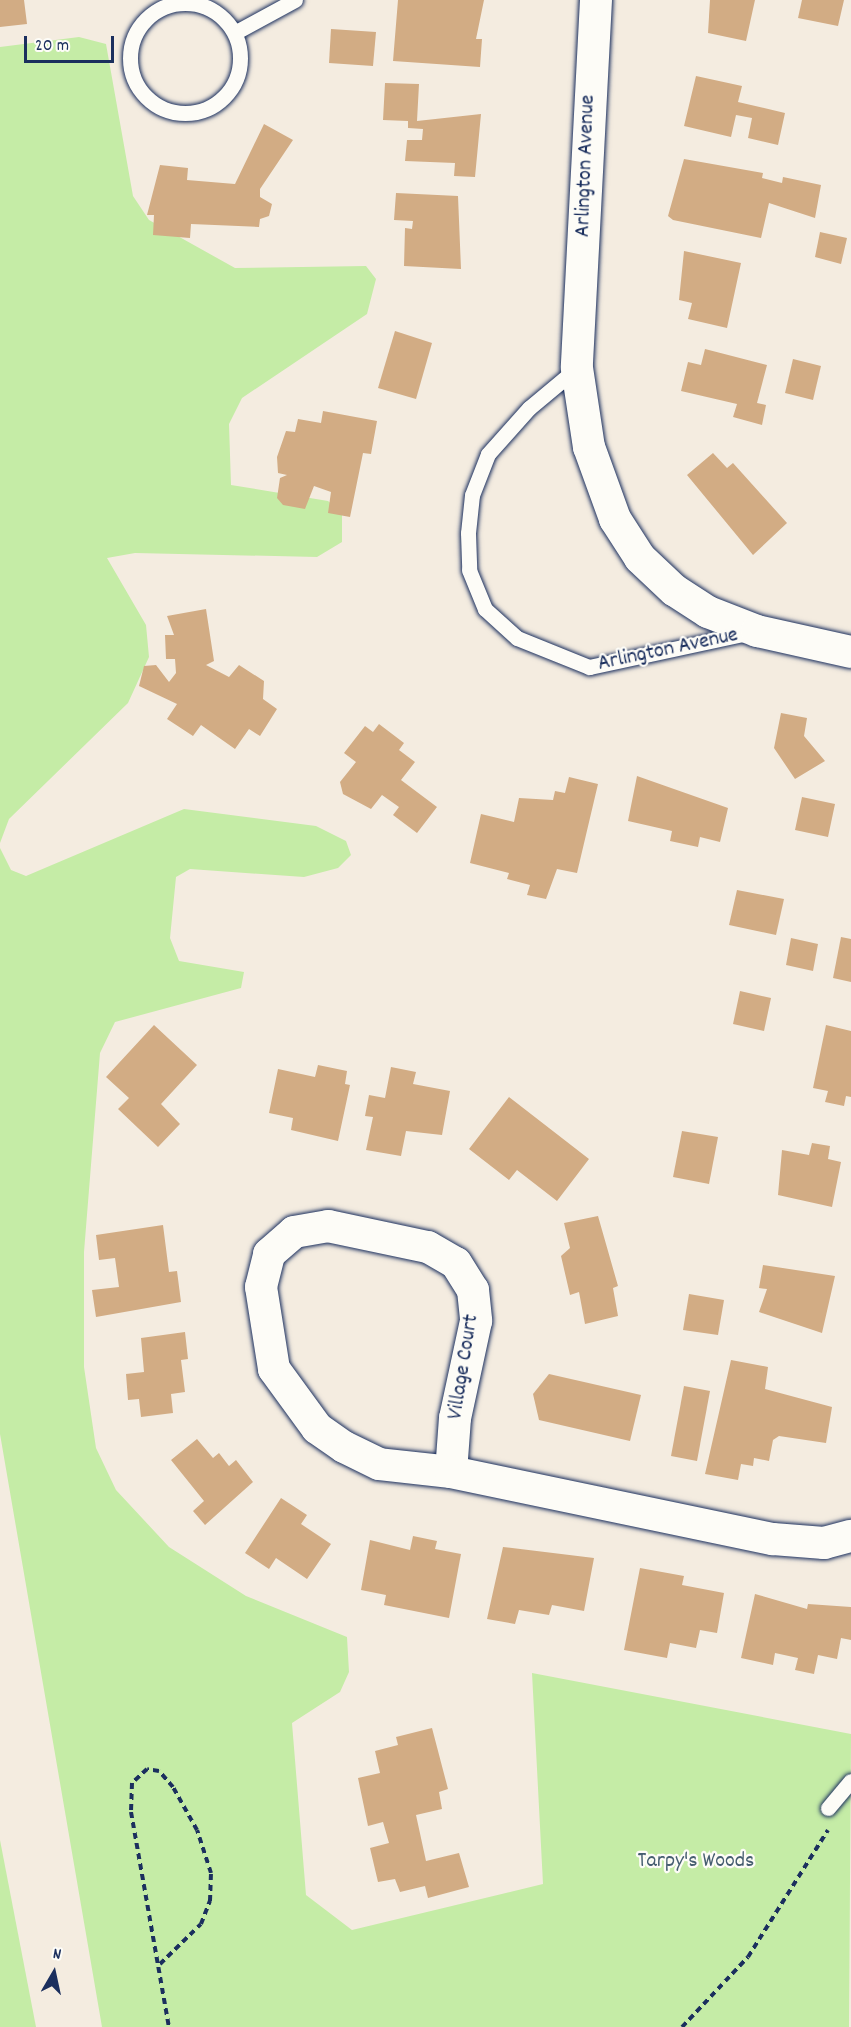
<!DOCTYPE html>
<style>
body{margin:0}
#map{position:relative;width:851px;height:2027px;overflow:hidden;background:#f4ece0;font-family:Dekko,sans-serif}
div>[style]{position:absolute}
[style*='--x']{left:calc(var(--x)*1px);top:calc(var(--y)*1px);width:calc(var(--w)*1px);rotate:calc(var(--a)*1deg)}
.green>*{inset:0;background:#c5eca6}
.building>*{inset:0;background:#d2ac84}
.path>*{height:4px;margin-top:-2px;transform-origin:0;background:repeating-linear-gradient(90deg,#1b2f5e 0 6px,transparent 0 10.5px)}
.roads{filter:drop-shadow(0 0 2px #1b2f5e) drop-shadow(0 0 2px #1b2f5e)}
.lane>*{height:15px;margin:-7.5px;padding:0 7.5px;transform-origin:7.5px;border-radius:7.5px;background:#fdfcf7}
.lane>.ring{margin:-7.5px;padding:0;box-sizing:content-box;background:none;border:15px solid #fdfcf7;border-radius:50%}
.street>*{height:32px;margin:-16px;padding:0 16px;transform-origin:16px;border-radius:16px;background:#fdfcf7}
span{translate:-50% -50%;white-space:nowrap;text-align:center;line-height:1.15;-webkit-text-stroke:4.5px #fdfcf7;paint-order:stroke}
.street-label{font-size:22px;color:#1b2f5e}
.park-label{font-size:22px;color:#465e70}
.north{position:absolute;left:24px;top:1943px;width:60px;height:60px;-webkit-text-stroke:4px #fdfcf7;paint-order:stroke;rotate:9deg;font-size:16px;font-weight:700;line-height:24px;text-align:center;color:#1b2f5e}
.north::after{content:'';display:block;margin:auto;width:21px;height:27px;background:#1b2f5e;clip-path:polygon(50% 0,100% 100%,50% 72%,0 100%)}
.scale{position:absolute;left:24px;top:36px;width:90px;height:27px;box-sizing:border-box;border:3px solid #1b2f5e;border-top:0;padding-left:8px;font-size:18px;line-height:21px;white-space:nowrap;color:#1b2f5e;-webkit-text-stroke:4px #fdfcf7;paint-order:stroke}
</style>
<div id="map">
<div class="green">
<i style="clip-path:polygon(79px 37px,106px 44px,133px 196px,149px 220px,235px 268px,366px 266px,376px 279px,367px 314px,242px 398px,229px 424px,231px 485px,328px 501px,342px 513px,342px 542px,317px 557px,135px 553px,107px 558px,146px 625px,149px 657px,128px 703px,9px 819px,0 843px,0 47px)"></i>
<i style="clip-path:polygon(184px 809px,316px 826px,346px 841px,351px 855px,338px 868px,304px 877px,190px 869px,176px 877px,170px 938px,179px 961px,244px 972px,241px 988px,115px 1022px,100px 1053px,84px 1252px,84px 1367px,96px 1448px,116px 1490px,169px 1547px,246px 1596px,347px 1637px,349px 1672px,340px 1692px,292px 1723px,306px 1895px,352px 1930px,543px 1884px,532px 1673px,851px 1734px,849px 2027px,102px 2027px,0 1434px,0 848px,11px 870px,26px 876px)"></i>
<i style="clip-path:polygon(0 1840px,36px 2027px,0 2027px)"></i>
</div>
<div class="building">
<i style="clip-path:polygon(0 0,24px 0,27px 24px,0 27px)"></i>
<i style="clip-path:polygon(398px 0,484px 0,476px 39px,482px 39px,480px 67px,393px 61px)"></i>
<i style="clip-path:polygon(710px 0,755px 0,746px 41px,708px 33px)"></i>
<i style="clip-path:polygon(802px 0,844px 0,838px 26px,798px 18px)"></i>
<i style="clip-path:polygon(331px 29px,376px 32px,373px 66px,329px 63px)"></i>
<i style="clip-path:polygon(696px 76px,742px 86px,738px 102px,785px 113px,778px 145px,748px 138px,752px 118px,736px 115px,731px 137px,684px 126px)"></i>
<i style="clip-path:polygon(385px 83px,419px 84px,417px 121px,481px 114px,475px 177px,454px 176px,455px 163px,405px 161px,407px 140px,422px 140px,423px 129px,408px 128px,408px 121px,383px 120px)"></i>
<i style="clip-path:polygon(264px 124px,293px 140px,260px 189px,260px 197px,272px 204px,269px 216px,260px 219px,259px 227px,191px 224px,190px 238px,153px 235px,154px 215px,147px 215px,160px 165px,188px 168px,187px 180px,235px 184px)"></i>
<i style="clip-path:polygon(684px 159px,763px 173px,762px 178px,782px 183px,783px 177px,821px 185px,815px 218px,769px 203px,761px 238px,673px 220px,668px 216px)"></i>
<i style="clip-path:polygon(396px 193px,458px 196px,461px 269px,404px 266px,405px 228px,412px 229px,413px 221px,394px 220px)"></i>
<i style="clip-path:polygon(820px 232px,847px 238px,841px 264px,815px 257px)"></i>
<i style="clip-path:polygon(684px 251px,741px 263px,727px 328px,688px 319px,692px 303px,679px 300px)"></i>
<i style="clip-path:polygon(395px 331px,432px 343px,416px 399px,378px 388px)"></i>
<i style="clip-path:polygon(705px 349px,767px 365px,757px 403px,766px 405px,762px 425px,733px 417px,737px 404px,681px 391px,688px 362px,701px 365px)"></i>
<i style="clip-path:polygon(793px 359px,821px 366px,813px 400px,785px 393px)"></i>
<i style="clip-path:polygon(323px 411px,377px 421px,371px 454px,363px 453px,350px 517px,328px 513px,331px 492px,314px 486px,305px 509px,283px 505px,277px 498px,280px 478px,287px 475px,278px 473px,277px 457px,286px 431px,295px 432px,298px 419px,321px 423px)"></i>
<i style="clip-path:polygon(713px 453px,727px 468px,733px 463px,787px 523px,753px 555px,687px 475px)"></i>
<i style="clip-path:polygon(206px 609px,214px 661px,206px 665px,229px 677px,239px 665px,264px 681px,263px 699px,277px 709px,260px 736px,249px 729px,235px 749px,201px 725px,193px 736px,167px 719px,177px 704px,139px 686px,144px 666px,156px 665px,169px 682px,176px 673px,175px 659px,166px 659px,165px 635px,174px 635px,167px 616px)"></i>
<i style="clip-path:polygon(781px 713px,807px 718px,804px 736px,825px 761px,795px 779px,774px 748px)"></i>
<i style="clip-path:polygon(379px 724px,404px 743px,399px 750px,415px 762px,401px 780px,437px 807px,417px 833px,393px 815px,399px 807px,382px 795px,371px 809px,343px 794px,340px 782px,356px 762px,344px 753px,365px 726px,373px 732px)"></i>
<i style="clip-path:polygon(637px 776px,728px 808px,720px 842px,700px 837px,698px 847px,670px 841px,672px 831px,628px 821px)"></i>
<i style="clip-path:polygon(569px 777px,598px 784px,577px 873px,557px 869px,546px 899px,527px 895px,530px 885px,507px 879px,509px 873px,470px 863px,481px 814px,514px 822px,519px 798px,553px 800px,555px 791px,565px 793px)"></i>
<i style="clip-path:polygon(802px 797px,835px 804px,828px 837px,795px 830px)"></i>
<i style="clip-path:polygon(737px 890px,784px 899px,776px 935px,729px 925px)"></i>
<i style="clip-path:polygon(841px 937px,851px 939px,851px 982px,833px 978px)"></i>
<i style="clip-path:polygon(791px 938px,818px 944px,813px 971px,786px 965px)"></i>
<i style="clip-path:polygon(740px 991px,771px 998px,764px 1031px,733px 1024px)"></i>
<i style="clip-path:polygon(154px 1025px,197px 1065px,161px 1104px,180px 1124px,158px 1147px,118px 1109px,129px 1098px,106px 1077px)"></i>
<i style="clip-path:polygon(826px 1025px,851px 1031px,851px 1097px,846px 1096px,844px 1106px,825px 1102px,828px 1091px,813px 1088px)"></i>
<i style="clip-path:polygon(318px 1065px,347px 1071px,345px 1084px,350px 1085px,338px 1141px,291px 1130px,293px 1118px,269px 1113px,278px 1069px,315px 1077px)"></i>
<i style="clip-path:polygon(391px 1067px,416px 1072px,413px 1084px,450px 1091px,442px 1135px,406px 1131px,401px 1156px,366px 1150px,373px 1117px,365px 1116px,369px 1095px,385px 1098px)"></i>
<i style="clip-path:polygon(509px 1097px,589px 1159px,557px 1201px,517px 1170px,509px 1180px,469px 1149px)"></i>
<i style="clip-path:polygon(682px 1131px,718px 1137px,709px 1184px,673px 1177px)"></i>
<i style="clip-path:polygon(812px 1143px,830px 1146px,828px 1159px,841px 1162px,832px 1207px,778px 1195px,782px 1150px,809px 1155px)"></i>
<i style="clip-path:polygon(598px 1216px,618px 1286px,613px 1288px,618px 1316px,585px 1324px,579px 1292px,570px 1295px,561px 1256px,570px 1248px,564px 1223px)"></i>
<i style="clip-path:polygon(163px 1225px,169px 1272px,177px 1271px,181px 1302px,96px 1317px,92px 1290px,119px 1287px,115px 1258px,99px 1260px,96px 1235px)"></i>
<i style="clip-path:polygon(763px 1265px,835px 1276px,822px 1333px,759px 1312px,767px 1289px,759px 1288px)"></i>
<i style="clip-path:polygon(689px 1294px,724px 1300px,718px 1335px,683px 1330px)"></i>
<i style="clip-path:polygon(185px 1332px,188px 1359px,181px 1360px,185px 1392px,171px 1394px,173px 1413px,141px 1417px,139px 1399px,128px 1400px,126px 1374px,144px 1372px,141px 1338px)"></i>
<i style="clip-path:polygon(731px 1360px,768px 1367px,765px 1389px,832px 1407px,826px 1443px,779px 1436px,773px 1440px,769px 1461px,754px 1458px,753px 1466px,741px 1464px,738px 1480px,705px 1474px)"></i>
<i style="clip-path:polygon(549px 1374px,641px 1395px,630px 1441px,539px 1420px,533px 1394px)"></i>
<i style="clip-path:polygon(684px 1386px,710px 1391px,697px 1461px,671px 1456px)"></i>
<i style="clip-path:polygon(197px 1439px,213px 1458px,219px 1453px,229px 1466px,236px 1460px,253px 1482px,205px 1525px,193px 1511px,204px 1501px,171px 1460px)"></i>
<i style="clip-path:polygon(281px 1498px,307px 1515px,301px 1524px,331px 1544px,307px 1579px,276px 1558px,269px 1569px,245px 1553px)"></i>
<i style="clip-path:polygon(413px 1536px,437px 1541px,435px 1549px,461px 1554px,449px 1618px,384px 1605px,386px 1595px,361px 1590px,370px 1540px,410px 1550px)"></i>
<i style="clip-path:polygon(503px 1547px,594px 1558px,584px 1611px,552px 1605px,549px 1615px,519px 1610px,515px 1624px,487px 1619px)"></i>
<i style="clip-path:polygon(640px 1568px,684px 1576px,682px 1585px,724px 1593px,717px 1633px,700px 1630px,696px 1648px,670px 1643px,667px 1658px,624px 1650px)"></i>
<i style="clip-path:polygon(755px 1594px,807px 1609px,808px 1604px,851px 1607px,851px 1640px,841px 1638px,837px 1659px,818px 1655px,814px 1674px,795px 1670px,798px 1658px,775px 1653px,773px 1665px,741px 1658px)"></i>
<i style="clip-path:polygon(432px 1728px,448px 1789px,439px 1792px,442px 1809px,416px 1815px,426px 1861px,459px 1853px,469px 1887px,428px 1898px,425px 1886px,400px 1892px,395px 1879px,378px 1882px,370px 1848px,389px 1843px,383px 1822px,368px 1826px,358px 1778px,380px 1773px,375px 1751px,398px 1745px,396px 1737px)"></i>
</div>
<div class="path">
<i style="--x:160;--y:1964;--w:57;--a:-44.3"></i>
<i style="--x:201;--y:1924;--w:25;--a:-69"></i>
<i style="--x:210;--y:1901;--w:28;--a:-88"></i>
<i style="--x:211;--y:1873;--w:45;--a:-108"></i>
<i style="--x:197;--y:1830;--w:49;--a:-119.2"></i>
<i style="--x:173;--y:1787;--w:21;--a:-131"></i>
<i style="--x:159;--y:1771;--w:12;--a:-171"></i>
<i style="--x:147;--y:1769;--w:21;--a:137"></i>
<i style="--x:132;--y:1783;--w:29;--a:92"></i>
<i style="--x:131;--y:1812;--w:218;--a:80"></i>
<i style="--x:682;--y:2027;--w:96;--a:-46.7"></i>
<i style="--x:748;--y:1957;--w:150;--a:-57.8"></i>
</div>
<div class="roads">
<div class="lane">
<i class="ring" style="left:130px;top:3px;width:95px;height:95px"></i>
<i style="--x:236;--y:32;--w:67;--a:-28.5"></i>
<i style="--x:577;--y:368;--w:62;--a:140.2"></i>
<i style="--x:529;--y:408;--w:62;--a:131.7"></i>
<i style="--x:488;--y:454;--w:44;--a:111.3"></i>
<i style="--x:472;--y:495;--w:38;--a:96"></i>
<i style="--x:468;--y:533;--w:37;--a:88"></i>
<i style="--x:469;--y:570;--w:42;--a:67.7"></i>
<i style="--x:485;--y:609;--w:43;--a:42.2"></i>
<i style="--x:517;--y:638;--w:78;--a:21.9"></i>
<i style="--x:589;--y:667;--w:163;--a:-12.1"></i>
<i style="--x:828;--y:1808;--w:35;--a:-50"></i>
</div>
<div class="street">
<i style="--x:596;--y:0;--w:368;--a:93"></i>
<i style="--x:577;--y:368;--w:80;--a:81.4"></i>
<i style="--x:589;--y:447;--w:77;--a:70.1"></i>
<i style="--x:615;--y:519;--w:46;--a:57.3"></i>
<i style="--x:640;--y:558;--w:47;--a:43.3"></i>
<i style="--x:674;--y:590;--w:40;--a:32.9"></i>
<i style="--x:708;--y:612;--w:53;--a:21.2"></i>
<i style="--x:757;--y:631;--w:96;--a:12.6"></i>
<i style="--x:328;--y:1226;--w:102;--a:11.9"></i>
<i style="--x:428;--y:1247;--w:32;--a:30"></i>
<i style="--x:456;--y:1263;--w:32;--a:58"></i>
<i style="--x:473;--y:1290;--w:31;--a:84"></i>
<i style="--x:476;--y:1321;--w:99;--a:102.2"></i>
<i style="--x:455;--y:1418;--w:54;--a:94.2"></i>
<i style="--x:451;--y:1472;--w:72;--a:-173.7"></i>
<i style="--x:379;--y:1464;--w:39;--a:-154"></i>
<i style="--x:344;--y:1447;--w:33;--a:-145"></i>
<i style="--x:317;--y:1428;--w:73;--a:-126.1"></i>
<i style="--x:274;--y:1369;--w:83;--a:-99"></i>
<i style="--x:261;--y:1287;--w:34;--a:-76"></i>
<i style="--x:269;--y:1254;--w:33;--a:-41"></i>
<i style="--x:294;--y:1232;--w:35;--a:-10"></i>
<i style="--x:451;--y:1472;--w:329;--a:11.8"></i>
<i style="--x:773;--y:1539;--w:51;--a:4.5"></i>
<i style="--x:824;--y:1543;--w:28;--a:-15"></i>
</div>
</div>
<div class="street-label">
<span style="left:586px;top:166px;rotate:-88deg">Arlington Avenue</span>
<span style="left:668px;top:650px;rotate:-12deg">Arlington Avenue</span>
<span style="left:464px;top:1367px;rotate:-81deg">Village Court</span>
</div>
<div class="park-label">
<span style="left:696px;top:1862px">Tarpy's Woods</span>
</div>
<div class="north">N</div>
<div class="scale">20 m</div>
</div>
